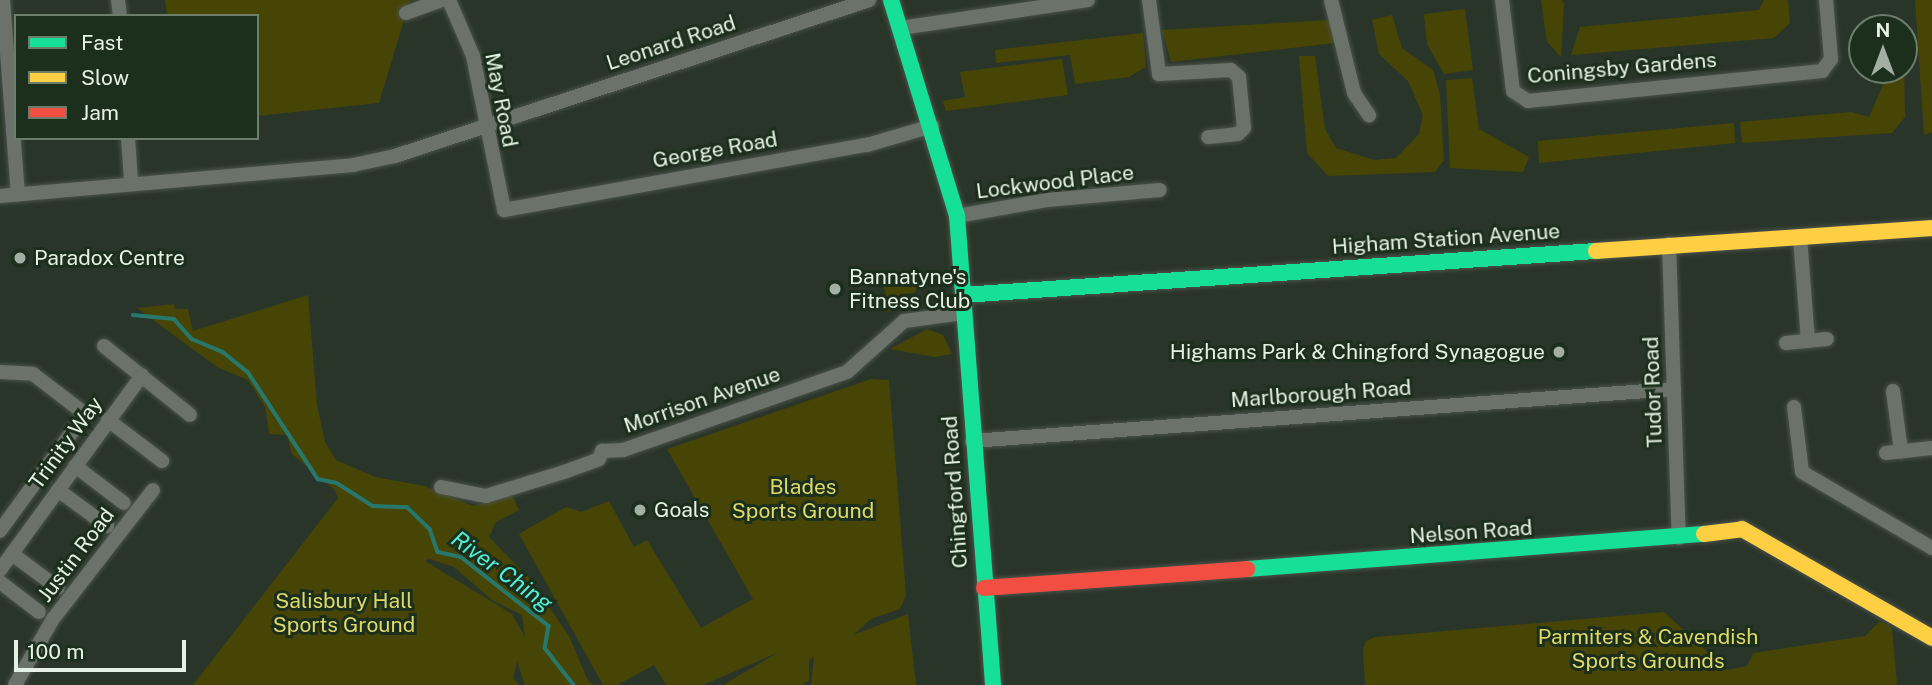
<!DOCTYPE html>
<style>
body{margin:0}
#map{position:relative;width:1932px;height:685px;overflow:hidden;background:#2a352a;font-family:"Public Sans",sans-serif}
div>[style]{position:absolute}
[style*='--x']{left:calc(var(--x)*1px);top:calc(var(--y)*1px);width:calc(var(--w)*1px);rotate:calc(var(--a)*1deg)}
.green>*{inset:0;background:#474506}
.stream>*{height:3.5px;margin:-1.75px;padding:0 1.75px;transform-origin:1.75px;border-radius:1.75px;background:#27786c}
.roads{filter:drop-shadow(0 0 2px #4a534a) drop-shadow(0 0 2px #4a534a)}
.street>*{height:14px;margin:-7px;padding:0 7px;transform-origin:7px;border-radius:7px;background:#6a726a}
.fast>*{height:16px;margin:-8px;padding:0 8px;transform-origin:8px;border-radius:8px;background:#16e098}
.slow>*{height:16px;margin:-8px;padding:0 8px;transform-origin:8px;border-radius:8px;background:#ffcf43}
.jam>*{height:16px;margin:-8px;padding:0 8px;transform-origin:8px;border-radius:8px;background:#f24e42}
.dots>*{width:19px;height:19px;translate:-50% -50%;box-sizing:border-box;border:4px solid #1c2f1c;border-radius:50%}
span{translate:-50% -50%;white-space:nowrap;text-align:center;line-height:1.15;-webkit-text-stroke:6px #1c2f1c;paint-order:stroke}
.street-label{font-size:21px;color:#e5f1e4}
.poi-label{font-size:21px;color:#e5f1e4}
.left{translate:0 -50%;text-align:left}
.right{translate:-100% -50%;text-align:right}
.park-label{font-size:21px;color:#ded968}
.water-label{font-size:23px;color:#4eefd9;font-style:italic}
.legend{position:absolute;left:14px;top:14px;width:245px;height:126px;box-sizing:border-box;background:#1c2f1c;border:2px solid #6c7d6c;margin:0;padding:9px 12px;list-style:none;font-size:21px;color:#e5f1e4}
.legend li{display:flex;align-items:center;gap:14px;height:35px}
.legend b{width:35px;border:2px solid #6c7d6c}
.north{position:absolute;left:1848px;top:14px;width:70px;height:70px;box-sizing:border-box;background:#1c2f1c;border:2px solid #6c7d6c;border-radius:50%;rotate:0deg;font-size:19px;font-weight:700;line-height:28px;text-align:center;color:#e5f1e4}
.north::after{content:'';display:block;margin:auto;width:24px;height:32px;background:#a4afa3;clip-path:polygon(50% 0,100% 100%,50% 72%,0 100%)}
.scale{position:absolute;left:14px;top:640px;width:172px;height:32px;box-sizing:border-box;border:4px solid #e5f1e4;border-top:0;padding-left:9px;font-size:21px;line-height:24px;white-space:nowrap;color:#e5f1e4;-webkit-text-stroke:5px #1c2f1c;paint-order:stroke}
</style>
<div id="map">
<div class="green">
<i style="clip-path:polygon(165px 0,410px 0,379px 103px,257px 116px,257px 16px,167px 16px)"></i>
<i style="clip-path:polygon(1541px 0,1562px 0,1564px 4px,1561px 57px,1547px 42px)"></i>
<i style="clip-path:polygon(1764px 0,1788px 0,1790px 23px,1774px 38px,1571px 55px,1580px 27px,1759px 10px)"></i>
<i style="clip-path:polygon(1915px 0,1932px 0,1932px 132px,1924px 135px)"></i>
<i style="clip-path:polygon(1465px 9px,1473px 70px,1444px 74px,1427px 44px,1424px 14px)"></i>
<i style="clip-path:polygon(1392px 15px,1402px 48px,1433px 70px,1440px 94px,1444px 160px,1435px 172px,1328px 176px,1307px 153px,1299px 56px,1315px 56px,1325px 129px,1336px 148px,1374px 160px,1396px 158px,1419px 134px,1423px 115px,1408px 81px,1379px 54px,1372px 20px)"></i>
<i style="clip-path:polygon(1329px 20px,1335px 43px,1171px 62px,1162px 30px)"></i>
<i style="clip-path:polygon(1143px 33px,1146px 67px,1129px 77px,1075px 84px,1070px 55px,996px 63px,995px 50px)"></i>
<i style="clip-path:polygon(1062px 59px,1068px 95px,946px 111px,943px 101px,965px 97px,960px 72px)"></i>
<i style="clip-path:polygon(1904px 64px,1905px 117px,1892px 133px,1742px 143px,1740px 122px,1851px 112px,1869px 117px,1883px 85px,1872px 79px,1872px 70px,1904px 70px)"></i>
<i style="clip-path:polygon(1472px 78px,1479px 129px,1529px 157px,1523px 172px,1450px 168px,1446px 80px)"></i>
<i style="clip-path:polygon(1734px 123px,1735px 143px,1539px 163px,1538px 141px)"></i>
<i style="clip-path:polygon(885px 274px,890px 285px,919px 286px,914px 293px,899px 294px,896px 308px,889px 312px,885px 311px,886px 292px,877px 278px)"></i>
<i style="clip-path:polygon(evenodd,308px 295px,317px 405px,325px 442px,336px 460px,375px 477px,424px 486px,473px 506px,512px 495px,519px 510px,496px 522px,489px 537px,530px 579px,569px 636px,588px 681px,594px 685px,525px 685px,517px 661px,513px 678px,519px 685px,193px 685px,338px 498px,335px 490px,292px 454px,287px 435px,269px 434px,265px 407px,248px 380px,217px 367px,137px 308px,174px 304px,175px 309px,188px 309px,193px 331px,308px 295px,429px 559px,454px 567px,492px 600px,522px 615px,525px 637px,512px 614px,425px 561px,429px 559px)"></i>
<i style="clip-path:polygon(927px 329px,943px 335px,952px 354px,934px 357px,890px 349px)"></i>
<i style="clip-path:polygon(871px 379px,889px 380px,906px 595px,900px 609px,871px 619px,853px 635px,908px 614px,916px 685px,811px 685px,814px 657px,809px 660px,809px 681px,801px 685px,723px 685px,779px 652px,703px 685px,666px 685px,654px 665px,617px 685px,603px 685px,519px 534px,566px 507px,581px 512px,609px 501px,634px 547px,647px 540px,701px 628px,753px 599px,667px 449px)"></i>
<i style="clip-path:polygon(1664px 612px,1727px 670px,1747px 666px,1753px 653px,1865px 636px,1880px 621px,1892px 628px,1897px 685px,1365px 685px,1363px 649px,1366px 641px,1376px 637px)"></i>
</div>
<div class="stream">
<i style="--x:133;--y:315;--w:41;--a:5.6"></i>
<i style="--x:174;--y:319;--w:27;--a:48"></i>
<i style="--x:192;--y:339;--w:34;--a:23"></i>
<i style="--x:223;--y:352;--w:32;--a:39"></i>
<i style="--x:248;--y:372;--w:128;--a:56.8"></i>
<i style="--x:318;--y:479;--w:19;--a:12"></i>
<i style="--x:337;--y:483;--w:43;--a:32.6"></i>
<i style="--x:373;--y:506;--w:34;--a:2"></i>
<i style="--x:407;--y:507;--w:32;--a:44"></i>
<i style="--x:430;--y:529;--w:24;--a:71"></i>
<i style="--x:438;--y:552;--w:24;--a:12"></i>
<i style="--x:461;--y:557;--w:112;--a:38.1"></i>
<i style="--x:549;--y:626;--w:22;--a:100"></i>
<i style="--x:545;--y:648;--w:47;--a:51.9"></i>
</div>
<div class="roads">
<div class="street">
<i style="--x:3;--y:0;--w:195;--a:85.6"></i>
<i style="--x:118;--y:0;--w:16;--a:83"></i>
<i style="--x:449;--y:0;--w:61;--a:66.8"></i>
<i style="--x:473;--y:56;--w:157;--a:78.6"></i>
<i style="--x:504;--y:210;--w:369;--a:-10.2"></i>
<i style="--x:867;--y:145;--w:68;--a:-16.3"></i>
<i style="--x:1149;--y:0;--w:75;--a:82.3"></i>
<i style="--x:1159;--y:74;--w:72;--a:-3.2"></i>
<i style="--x:1231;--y:70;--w:11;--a:41"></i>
<i style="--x:1239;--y:77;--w:51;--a:84.4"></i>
<i style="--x:1244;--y:128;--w:8;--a:135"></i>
<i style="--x:1238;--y:134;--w:30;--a:174"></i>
<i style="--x:1331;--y:0;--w:96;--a:76.1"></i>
<i style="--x:1354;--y:93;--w:27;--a:56"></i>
<i style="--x:1502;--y:0;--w:92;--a:83.1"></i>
<i style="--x:1513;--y:91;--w:18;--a:34"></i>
<i style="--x:1528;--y:101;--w:296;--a:-5.8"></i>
<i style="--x:1822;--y:71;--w:15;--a:-53"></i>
<i style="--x:1831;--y:59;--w:59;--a:-94.8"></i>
<i style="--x:406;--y:13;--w:37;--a:-20"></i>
<i style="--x:901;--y:28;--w:189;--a:-8.5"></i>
<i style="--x:128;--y:138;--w:43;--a:86"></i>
<i style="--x:0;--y:196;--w:354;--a:-5"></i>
<i style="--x:353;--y:165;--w:43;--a:-12.1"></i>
<i style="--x:395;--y:156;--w:499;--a:-18.2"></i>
<i style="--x:957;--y:216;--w:91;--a:-10.1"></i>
<i style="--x:1047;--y:200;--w:113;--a:-5.1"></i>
<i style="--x:1800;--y:237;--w:104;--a:85.6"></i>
<i style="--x:1669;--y:244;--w:294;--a:88.1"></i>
<i style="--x:1786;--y:343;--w:41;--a:-5.6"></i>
<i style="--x:104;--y:346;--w:110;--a:38.7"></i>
<i style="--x:0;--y:372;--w:33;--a:3"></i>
<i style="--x:33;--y:374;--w:59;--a:37.5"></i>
<i style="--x:80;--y:410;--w:8;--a:67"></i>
<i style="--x:83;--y:417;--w:141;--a:126.1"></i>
<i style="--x:1893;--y:391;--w:61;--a:82.4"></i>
<i style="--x:1794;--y:407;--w:65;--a:83"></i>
<i style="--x:1802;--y:472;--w:151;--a:30.3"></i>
<i style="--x:108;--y:420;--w:68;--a:37.2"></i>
<i style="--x:972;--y:441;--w:704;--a:-4.24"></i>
<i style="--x:1886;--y:453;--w:46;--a:-6.2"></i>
<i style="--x:75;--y:466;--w:61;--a:37.1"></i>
<i style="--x:441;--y:487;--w:46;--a:11.3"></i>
<i style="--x:486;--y:496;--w:82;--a:-17.1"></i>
<i style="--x:564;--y:472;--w:37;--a:-20"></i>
<i style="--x:599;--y:459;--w:9;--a:-69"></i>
<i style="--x:602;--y:451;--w:21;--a:-3"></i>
<i style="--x:623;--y:450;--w:237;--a:-19.2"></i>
<i style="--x:847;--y:372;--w:76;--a:-41.8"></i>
<i style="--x:904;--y:321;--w:61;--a:-7.6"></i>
<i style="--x:58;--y:490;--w:61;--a:36.3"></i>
<i style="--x:12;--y:554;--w:57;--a:36.5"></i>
<i style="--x:0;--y:570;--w:241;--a:-53.9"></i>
<i style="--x:0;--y:582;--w:49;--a:37.6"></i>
<i style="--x:15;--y:685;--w:76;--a:-60.1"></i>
<i style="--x:53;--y:619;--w:163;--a:-52.2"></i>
</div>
<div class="fast">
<i style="--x:891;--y:0;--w:226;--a:73"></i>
<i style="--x:957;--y:216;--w:470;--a:85.6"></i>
<i style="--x:963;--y:295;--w:635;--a:-3.98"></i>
<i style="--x:1247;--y:569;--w:458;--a:-4.4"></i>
</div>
<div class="slow">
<i style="--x:1596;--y:251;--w:337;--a:-3.9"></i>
<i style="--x:1704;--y:534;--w:38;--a:-7"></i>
<i style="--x:1742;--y:529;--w:219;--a:29.8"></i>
</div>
<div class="jam">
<i style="--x:984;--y:588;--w:264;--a:-4.1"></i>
</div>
</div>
<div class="dots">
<i style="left:20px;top:258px;background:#a4afa3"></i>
<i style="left:835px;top:289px;background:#a4afa3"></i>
<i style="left:1559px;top:352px;background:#a4afa3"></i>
<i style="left:640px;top:510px;background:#a4afa3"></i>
</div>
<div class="street-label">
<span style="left:671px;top:43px;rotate:-18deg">Leonard Road</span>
<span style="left:1622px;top:68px;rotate:-5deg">Coningsby Gardens</span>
<span style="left:501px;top:100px;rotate:79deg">May Road</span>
<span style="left:715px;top:150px;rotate:-10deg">George Road</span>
<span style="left:1055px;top:182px;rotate:-7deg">Lockwood Place</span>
<span style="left:1446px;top:239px;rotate:-4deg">Higham Station Avenue</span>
<span style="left:1653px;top:392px;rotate:-92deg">Tudor Road</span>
<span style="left:1321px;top:394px;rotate:-4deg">Marlborough Road</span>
<span style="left:702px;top:400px;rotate:-19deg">Morrison Avenue</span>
<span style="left:66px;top:443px;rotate:-54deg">Trinity Way</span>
<span style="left:955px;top:492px;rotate:-94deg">Chingford Road</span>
<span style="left:1471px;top:532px;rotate:-4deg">Nelson Road</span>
<span style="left:76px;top:555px;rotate:-53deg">Justin Road</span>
</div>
<div class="poi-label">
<span class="left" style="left:34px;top:258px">Paradox Centre</span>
<span class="left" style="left:849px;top:289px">Bannatyne's<br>Fitness Club</span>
<span class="right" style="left:1545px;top:352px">Highams Park &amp; Chingford Synagogue</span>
<span class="left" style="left:654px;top:510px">Goals</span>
</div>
<div class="park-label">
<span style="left:803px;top:499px">Blades<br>Sports Ground</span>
<span style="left:344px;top:613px">Salisbury Hall<br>Sports Ground</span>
<span style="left:1648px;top:649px">Parmiters &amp; Cavendish<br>Sports Grounds</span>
</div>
<div class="water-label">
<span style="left:502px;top:571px;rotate:36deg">River Ching</span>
</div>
<ul class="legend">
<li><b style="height:9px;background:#16e098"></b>Fast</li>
<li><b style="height:9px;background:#ffcf43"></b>Slow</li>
<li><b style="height:9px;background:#f24e42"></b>Jam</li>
</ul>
<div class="north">N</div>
<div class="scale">100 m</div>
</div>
